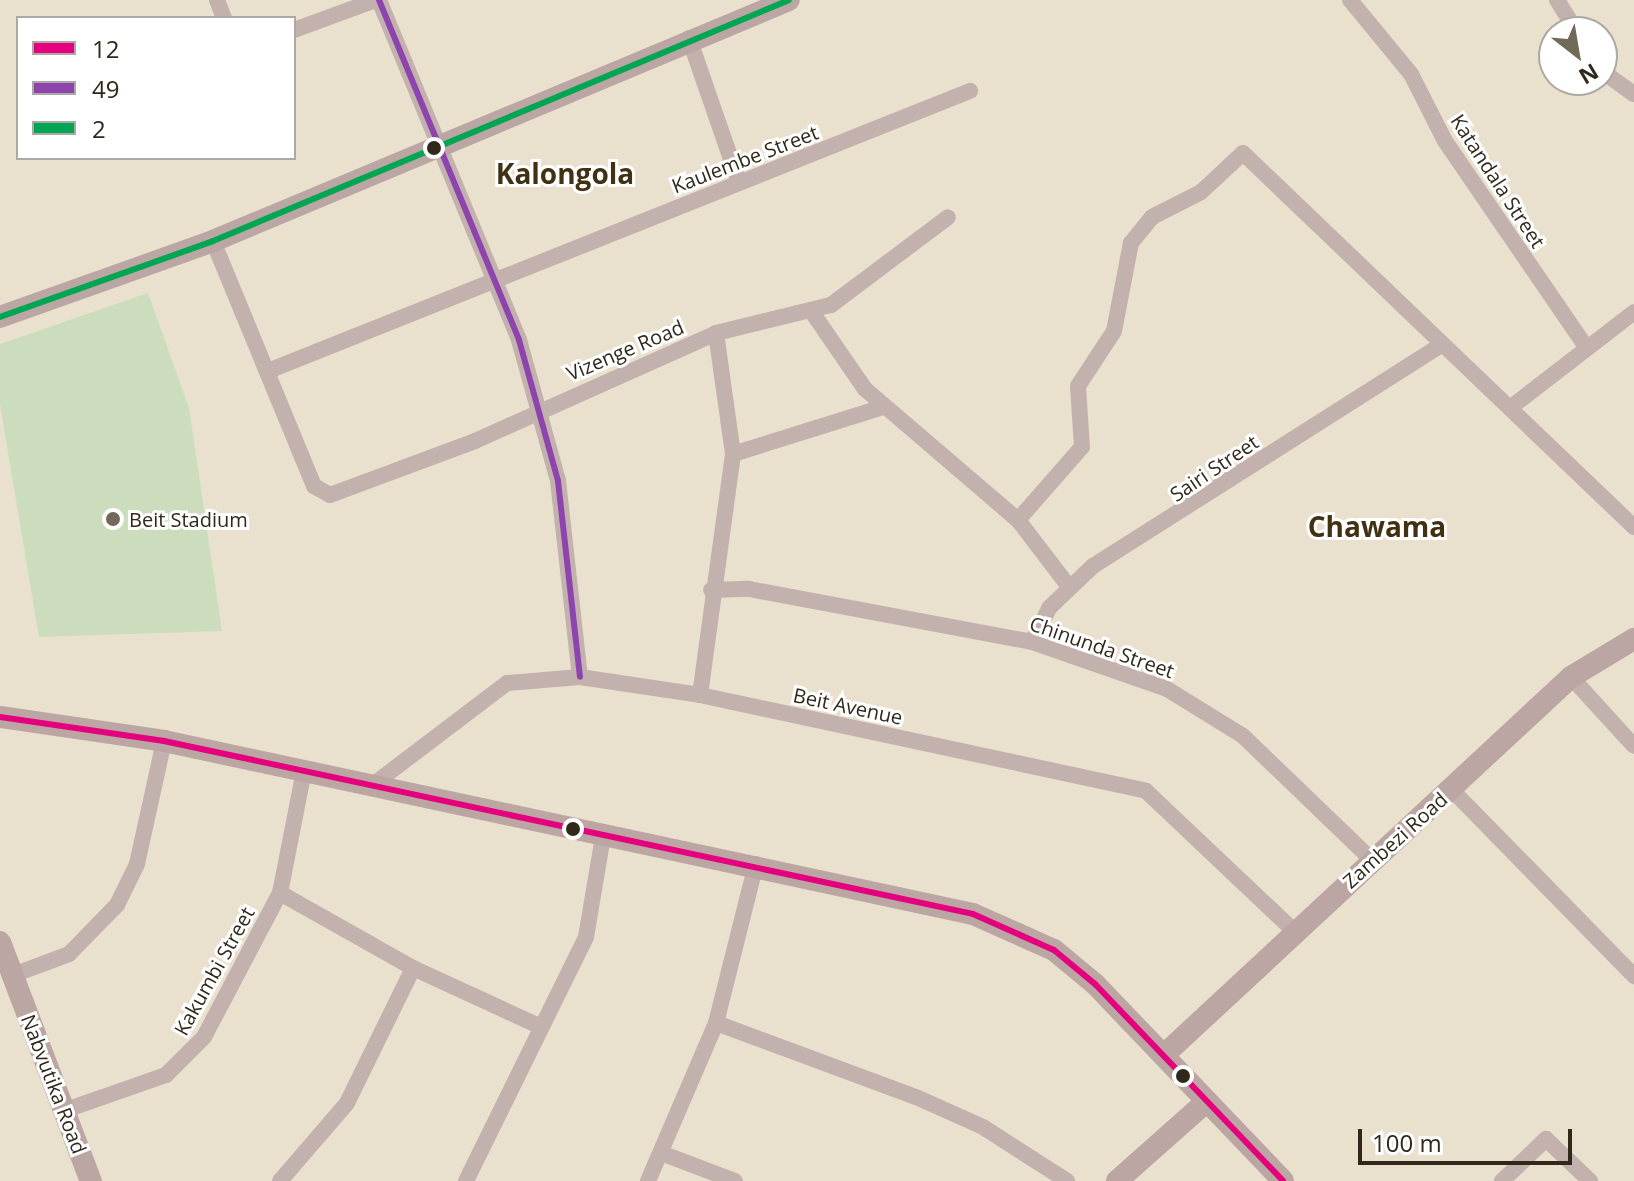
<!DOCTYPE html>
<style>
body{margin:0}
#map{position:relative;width:1634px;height:1181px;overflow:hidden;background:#eae0ce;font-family:"Open Sans",sans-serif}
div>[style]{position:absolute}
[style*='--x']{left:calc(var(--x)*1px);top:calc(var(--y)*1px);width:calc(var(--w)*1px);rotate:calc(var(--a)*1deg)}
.green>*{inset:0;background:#cbddbc}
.street>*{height:16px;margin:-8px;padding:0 8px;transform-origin:8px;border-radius:8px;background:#c3b1ae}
.secondary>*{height:22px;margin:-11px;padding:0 11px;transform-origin:11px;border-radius:11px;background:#bba6a3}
.bus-1>*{height:6px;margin:-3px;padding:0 3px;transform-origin:3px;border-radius:3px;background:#e5007d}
.bus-2>*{height:6px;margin:-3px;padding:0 3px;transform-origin:3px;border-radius:3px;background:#8e44ad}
.bus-3>*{height:6px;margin:-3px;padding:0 3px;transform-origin:3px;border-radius:3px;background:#00a651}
.dots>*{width:22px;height:22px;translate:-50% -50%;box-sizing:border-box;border:4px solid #fff;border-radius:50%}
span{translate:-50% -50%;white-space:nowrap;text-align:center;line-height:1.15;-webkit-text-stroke:6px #fff;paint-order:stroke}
.street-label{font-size:20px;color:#30291b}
.poi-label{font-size:20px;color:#30291b}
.left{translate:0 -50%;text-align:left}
.district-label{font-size:28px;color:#403113;font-weight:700}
.legend{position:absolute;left:16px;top:16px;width:280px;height:144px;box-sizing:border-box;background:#fff;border:2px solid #aca9a4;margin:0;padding:10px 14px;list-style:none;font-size:24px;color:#30291b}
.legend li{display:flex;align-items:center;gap:16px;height:40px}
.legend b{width:40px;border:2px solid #aca9a4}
.north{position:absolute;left:1538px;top:16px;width:80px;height:80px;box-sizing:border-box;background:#fff;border:2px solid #aca9a4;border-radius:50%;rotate:149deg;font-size:22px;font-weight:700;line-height:32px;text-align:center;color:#30291b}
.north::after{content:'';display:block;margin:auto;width:28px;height:36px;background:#71695a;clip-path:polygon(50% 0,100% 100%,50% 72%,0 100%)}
.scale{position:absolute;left:1358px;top:1129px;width:214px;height:36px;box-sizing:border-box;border:4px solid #30291b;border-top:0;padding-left:10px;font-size:24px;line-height:28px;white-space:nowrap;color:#30291b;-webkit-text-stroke:6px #fff;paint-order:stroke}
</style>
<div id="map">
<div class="green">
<i style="clip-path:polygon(148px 293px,189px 408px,222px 631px,39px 637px,0 405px,0 344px)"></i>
</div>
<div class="street">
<i style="--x:217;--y:0;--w:19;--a:69"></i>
<i style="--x:379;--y:0;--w:368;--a:67.6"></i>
<i style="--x:519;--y:340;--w:146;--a:74.5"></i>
<i style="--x:558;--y:481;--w:197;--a:83.6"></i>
<i style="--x:1350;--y:0;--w:96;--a:50.5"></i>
<i style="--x:1411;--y:74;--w:75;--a:63.1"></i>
<i style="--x:1445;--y:141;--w:250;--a:55.6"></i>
<i style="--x:1557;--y:0;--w:38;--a:58"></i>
<i style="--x:294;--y:30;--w:87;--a:-20.1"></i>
<i style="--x:689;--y:38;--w:152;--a:70.9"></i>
<i style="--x:1602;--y:71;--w:39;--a:36"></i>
<i style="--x:213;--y:241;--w:265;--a:67.6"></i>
<i style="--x:314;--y:486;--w:18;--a:29"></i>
<i style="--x:330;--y:495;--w:155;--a:-20.4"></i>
<i style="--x:475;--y:441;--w:264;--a:-24.1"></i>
<i style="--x:716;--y:333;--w:118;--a:-13.7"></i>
<i style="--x:831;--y:305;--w:146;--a:-36.9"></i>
<i style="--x:812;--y:312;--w:93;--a:55.5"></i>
<i style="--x:865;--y:389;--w:201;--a:40.6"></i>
<i style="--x:1018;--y:520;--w:81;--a:52.6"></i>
<i style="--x:268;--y:371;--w:756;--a:-21.75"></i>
<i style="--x:1510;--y:408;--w:157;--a:-37.7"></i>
<i style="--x:733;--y:454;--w:157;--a:-17.4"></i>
<i style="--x:1018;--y:520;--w:97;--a:-48.8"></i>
<i style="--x:1082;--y:447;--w:61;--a:-93.8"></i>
<i style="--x:1078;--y:386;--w:66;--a:-56.8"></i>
<i style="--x:1114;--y:331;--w:90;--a:-79.1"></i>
<i style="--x:1131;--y:243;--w:33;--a:-51"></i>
<i style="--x:1152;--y:217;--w:55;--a:-27"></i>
<i style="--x:1201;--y:192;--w:57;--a:-42.9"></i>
<i style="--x:1243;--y:153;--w:541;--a:43.73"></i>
<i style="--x:711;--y:590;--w:38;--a:-2"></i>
<i style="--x:749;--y:589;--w:288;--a:10.6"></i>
<i style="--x:1032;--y:642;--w:143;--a:19.2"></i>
<i style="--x:1167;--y:689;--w:89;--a:31.7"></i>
<i style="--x:1243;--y:736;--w:180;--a:43.9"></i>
<i style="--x:1032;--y:642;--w:38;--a:-63"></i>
<i style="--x:1049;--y:608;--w:61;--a:-43.7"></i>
<i style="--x:1093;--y:566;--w:410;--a:-32.4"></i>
<i style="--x:1571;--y:677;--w:93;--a:47.6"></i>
<i style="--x:700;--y:695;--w:243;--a:-82.2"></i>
<i style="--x:733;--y:454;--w:122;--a:-98"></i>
<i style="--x:370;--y:787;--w:172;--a:-37.2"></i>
<i style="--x:507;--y:683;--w:73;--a:-4.7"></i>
<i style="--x:580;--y:677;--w:121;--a:8.5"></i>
<i style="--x:700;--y:695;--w:456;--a:12.1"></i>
<i style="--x:1146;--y:791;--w:205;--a:43.4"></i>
<i style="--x:1451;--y:789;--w:262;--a:45.6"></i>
<i style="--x:280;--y:893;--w:153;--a:29.4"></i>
<i style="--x:413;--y:968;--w:141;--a:24.7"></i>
<i style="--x:13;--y:975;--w:60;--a:-20.6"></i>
<i style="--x:69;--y:954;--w:69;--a:-45.6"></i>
<i style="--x:117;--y:905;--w:46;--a:-64"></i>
<i style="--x:137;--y:864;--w:126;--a:-77.6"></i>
<i style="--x:716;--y:1023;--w:213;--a:20.3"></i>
<i style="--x:916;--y:1097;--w:73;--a:24.1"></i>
<i style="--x:983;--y:1127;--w:100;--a:32.7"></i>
<i style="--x:63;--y:1111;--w:109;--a:-19.3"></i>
<i style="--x:166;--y:1075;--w:54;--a:-45"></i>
<i style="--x:204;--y:1037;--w:163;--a:-62.2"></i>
<i style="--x:280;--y:893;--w:124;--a:-78.9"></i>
<i style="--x:661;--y:1153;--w:79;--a:20.7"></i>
<i style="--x:280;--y:1181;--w:103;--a:-49.3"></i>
<i style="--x:347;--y:1103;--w:150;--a:-63.9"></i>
<i style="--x:466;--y:1181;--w:272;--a:-63.8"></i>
<i style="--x:586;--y:937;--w:102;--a:-80.4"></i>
<i style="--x:648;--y:1181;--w:172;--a:-66.7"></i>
<i style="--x:716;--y:1023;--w:164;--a:-75.9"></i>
<i style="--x:1502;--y:1181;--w:61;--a:-43.7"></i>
<i style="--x:1546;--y:1139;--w:61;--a:43.7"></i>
</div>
<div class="secondary">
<i style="--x:0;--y:317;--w:226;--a:-19.6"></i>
<i style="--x:213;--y:241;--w:624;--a:-22.7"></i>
<i style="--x:0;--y:717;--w:166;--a:8.3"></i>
<i style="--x:164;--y:741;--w:827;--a:12.07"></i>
<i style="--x:973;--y:914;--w:89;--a:24"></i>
<i style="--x:1054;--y:950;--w:53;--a:39.7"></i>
<i style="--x:1095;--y:984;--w:272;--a:46.3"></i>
<i style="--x:0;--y:942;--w:256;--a:69.2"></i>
<i style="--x:1165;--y:1054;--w:554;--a:-42.88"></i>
<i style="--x:1571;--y:677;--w:74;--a:-31.1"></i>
<i style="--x:1117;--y:1181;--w:119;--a:-41.6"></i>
</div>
<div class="bus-1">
<i style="--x:0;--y:717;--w:166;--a:8.3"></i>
<i style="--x:164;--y:741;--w:827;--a:12.07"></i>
<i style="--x:973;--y:914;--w:89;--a:24"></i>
<i style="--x:1054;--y:950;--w:53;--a:39.7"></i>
<i style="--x:1095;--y:984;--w:272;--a:46.3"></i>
</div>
<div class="bus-2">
<i style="--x:379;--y:0;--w:368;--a:67.6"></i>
<i style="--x:519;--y:340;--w:146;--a:74.5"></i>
<i style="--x:558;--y:481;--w:197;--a:83.6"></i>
</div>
<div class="bus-3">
<i style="--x:0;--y:317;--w:226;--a:-19.6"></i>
<i style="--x:213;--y:241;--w:624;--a:-22.7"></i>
</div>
<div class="dots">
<i style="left:434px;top:148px;background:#30291b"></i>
<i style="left:113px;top:519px;background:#71695a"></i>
<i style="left:573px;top:829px;background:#30291b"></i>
<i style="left:1183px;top:1076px;background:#30291b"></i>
</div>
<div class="street-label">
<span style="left:745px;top:159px;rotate:-21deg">Kaulembe Street</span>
<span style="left:1498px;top:181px;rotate:57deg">Katandala Street</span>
<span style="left:625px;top:350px;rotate:-23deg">Vizenge Road</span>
<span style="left:1214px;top:468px;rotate:-34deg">Sairi Street</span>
<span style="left:1102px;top:647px;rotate:19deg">Chinunda Street</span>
<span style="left:848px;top:706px;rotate:12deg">Beit Avenue</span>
<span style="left:1395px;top:840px;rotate:-42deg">Zambezi Road</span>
<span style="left:214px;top:971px;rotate:-61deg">Kakumbi Street</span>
<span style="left:54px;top:1084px;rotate:69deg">Nabvutika Road</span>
</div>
<div class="poi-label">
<span class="left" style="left:129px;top:519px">Beit Stadium</span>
</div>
<div class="district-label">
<span style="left:565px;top:173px">Kalongola</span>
<span style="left:1377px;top:526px">Chawama</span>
</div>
<ul class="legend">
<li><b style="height:10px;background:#e5007d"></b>12</li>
<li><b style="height:10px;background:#8e44ad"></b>49</li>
<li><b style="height:10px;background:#00a651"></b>2</li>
</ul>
<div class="north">N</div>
<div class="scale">100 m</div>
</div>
